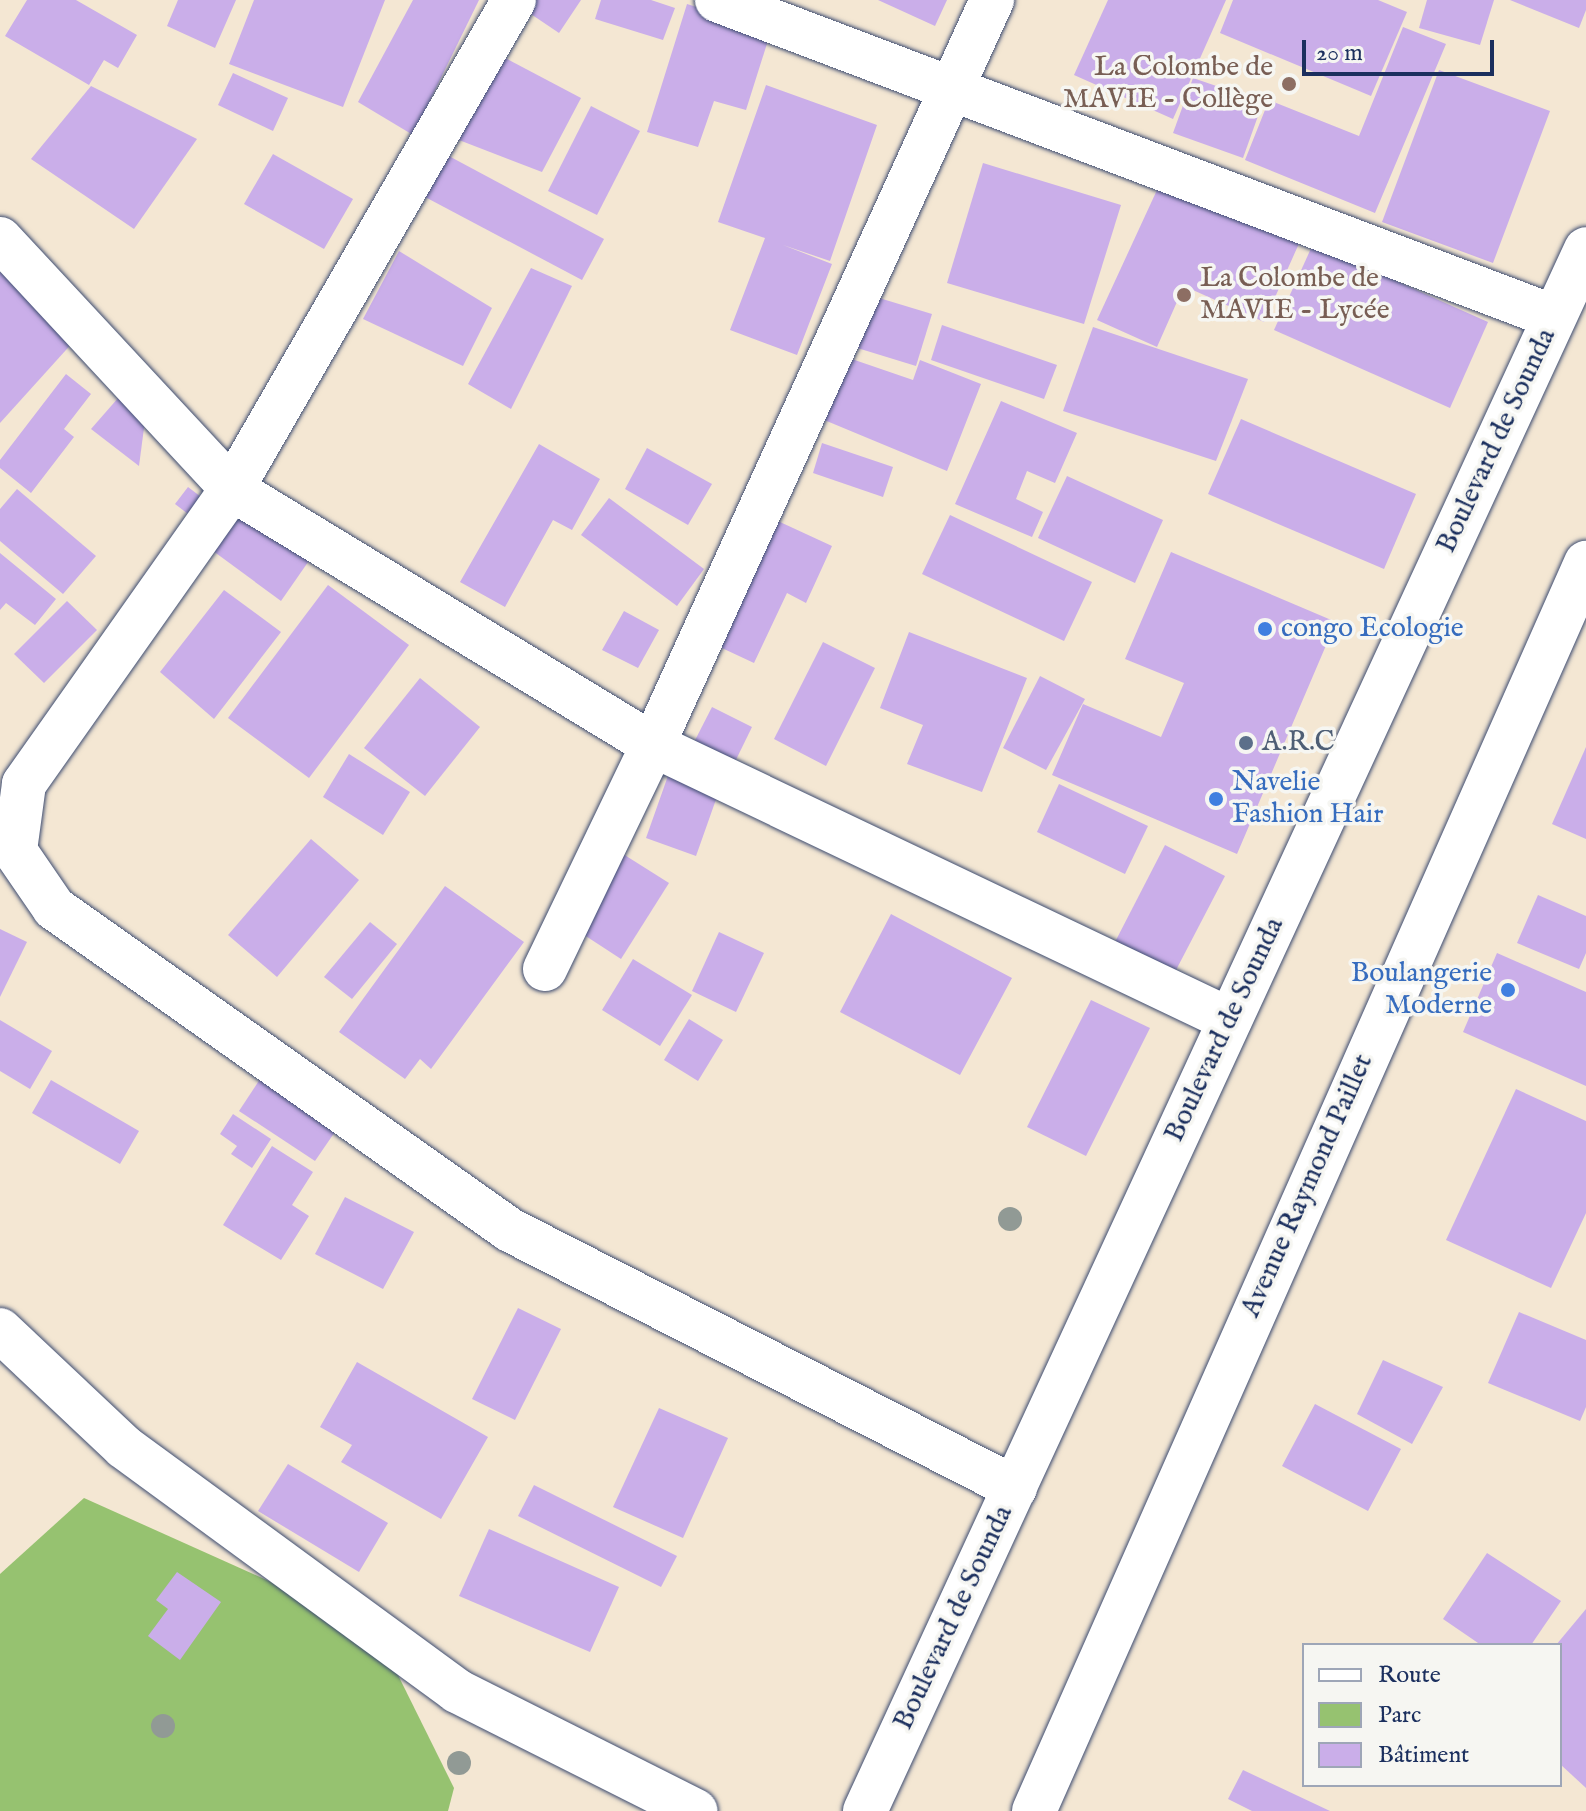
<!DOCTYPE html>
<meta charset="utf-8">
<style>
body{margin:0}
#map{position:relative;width:1586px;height:1811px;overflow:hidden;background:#f4e7d3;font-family:"IM FELL English",serif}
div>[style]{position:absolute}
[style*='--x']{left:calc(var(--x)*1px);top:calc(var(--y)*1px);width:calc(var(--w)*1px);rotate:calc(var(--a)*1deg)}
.green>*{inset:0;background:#96c270}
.building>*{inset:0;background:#caaee9}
.roads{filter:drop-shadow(0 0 2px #3c4b70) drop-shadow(0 0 2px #3c4b70)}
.street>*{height:44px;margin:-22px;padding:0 22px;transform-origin:22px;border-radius:22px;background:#fff}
.secondary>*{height:44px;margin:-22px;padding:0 22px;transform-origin:22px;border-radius:22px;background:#fff}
.trees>*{width:24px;height:24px;margin:-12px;border-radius:50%;background:#919a95}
.dots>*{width:22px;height:22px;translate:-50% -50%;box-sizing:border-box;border:4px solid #f6f6f2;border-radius:50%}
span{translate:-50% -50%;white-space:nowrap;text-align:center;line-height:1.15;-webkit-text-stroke:7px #f6f6f2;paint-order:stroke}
.education-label{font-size:28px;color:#785e54}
.right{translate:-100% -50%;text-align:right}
.left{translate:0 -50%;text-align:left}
.street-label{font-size:28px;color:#1b2f5e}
.shop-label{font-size:28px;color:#366cbe}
.service-label{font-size:28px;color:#4e5e75}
.legend{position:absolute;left:1302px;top:1643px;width:260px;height:144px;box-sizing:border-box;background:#f6f6f2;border:2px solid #9ea6b7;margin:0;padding:10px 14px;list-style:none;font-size:24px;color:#1b2f5e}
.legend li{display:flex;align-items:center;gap:16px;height:40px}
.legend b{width:40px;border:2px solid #9ea6b7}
.scale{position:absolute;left:1302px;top:40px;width:192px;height:36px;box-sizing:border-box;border:4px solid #1b2f5e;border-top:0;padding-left:10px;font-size:24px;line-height:28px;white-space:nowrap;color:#1b2f5e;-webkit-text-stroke:6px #f6f6f2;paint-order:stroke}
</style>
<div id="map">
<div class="green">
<i style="clip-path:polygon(84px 1498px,271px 1582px,396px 1671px,454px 1788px,448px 1811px,0 1811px,0 1574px)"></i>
</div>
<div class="building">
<i style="clip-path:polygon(27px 0,76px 0,137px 35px,118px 68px,104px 60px,89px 85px,5px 36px)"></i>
<i style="clip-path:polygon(178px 0,236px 0,215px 48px,167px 26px)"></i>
<i style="clip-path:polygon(254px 0,385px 0,343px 107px,229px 64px)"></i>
<i style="clip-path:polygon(413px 0,479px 0,413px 135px,358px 102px)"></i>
<i style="clip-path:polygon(519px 0,581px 0,559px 33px,516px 4px)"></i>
<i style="clip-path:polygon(601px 0,651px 0,675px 8px,663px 40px,595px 19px)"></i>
<i style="clip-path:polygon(878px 0,947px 0,935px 26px)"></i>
<i style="clip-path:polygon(1108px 0,1226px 0,1173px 119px,1074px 75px)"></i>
<i style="clip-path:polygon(1233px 0,1378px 0,1407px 12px,1371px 96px,1220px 33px)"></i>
<i style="clip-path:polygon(1427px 0,1494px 0,1480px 45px,1419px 28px)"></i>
<i style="clip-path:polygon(1510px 0,1586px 0,1586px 10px,1579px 28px)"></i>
<i style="clip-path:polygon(687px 4px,771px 31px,746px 110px,714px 101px,698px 147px,647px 132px)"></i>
<i style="clip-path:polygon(1403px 27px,1446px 44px,1375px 213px,1245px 160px,1269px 100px,1359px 136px)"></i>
<i style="clip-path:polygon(492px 51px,581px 98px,542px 172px,446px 135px)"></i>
<i style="clip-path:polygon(1439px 70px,1550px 111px,1493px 263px,1382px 222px)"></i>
<i style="clip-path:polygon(233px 73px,288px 98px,273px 131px,218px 105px)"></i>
<i style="clip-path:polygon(1193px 78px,1263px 102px,1243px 158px,1173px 133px)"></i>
<i style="clip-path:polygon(766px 85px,877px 125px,830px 261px,783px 245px,832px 264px,797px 355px,730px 330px,765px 238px,718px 222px)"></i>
<i style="clip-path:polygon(91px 86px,197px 139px,134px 229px,31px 159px)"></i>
<i style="clip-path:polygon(591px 106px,640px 131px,597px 215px,548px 191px)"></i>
<i style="clip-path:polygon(432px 147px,604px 239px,582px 280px,410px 189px)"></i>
<i style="clip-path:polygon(273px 154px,353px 199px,324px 249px,244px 204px)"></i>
<i style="clip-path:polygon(983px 163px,1121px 205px,1084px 324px,947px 283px)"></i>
<i style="clip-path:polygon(1163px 177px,1301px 239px,1264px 322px,1184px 286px,1157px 347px,1097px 320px)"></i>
<i style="clip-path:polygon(1313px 244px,1488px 322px,1450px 408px,1274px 330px)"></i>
<i style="clip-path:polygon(399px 251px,492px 308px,463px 366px,363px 319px)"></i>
<i style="clip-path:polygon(531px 268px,572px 286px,511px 409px,468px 384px)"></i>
<i style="clip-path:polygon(0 272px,75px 340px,0 423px)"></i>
<i style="clip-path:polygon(866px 294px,932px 314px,916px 366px,841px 343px)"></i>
<i style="clip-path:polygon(942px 325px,1057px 365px,1044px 399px,931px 360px)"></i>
<i style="clip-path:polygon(1093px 327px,1248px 379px,1216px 461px,1063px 411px)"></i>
<i style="clip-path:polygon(843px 356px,913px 380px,920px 360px,981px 384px,947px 471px,817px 417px)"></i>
<i style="clip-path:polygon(66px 374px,91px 394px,64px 429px,74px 437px,31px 493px,0 468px,0 460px)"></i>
<i style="clip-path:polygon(126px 389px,147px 405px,139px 466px,91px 429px)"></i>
<i style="clip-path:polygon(1001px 401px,1077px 433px,1055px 483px,1027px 471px,1016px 499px,1043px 512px,1032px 537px,955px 504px)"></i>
<i style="clip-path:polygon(1241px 419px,1416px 494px,1384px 569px,1208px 494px)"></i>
<i style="clip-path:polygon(822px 443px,893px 467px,883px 497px,813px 473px)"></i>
<i style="clip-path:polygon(539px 444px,600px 479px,572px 530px,553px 520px,505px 607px,460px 582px)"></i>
<i style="clip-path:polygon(647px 448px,712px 484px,688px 525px,625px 489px)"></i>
<i style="clip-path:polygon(1067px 476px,1163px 520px,1135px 583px,1038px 538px)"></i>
<i style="clip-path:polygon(188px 487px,205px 500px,192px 517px,175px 504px)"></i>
<i style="clip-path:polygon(17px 489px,96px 556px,63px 594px,0 541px,0 509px)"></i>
<i style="clip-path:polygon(252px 492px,322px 542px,281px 601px,209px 548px)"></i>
<i style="clip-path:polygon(609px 498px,704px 569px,677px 606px,581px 535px)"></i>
<i style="clip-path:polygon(950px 515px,1092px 582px,1064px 641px,922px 574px)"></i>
<i style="clip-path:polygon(767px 516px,832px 546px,806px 603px,787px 593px,754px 663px,709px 642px)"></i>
<i style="clip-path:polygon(1171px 552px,1336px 622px,1237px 854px,1052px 775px,1083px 704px,1161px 737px,1184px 683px,1125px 659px)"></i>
<i style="clip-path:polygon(0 553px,56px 599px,35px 625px,6px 603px,0 610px)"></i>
<i style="clip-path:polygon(328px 585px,409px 645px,309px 778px,228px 718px)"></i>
<i style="clip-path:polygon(224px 590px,281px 632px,214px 719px,160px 672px)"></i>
<i style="clip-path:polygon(67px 601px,97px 630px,44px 683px,14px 654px)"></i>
<i style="clip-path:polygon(624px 611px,659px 630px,638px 668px,602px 650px)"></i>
<i style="clip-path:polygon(909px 632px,1027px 678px,982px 792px,907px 764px,923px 725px,880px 708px)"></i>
<i style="clip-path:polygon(823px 642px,875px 668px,826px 766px,774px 739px)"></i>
<i style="clip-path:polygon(1040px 676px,1085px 699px,1046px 770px,1003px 748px)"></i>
<i style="clip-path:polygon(420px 678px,480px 727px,425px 796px,364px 748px)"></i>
<i style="clip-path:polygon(712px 707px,752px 727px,730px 772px,689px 752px)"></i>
<i style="clip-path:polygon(1586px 747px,1586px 839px,1552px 824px)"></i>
<i style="clip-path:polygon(349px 754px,410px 792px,383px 835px,323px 797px)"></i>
<i style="clip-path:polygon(669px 773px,719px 791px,696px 856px,646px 838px)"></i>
<i style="clip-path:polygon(1059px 784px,1148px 826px,1125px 874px,1037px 832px)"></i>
<i style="clip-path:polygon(311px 839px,359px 880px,277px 977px,228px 935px)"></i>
<i style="clip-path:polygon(1165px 845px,1225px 876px,1175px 972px,1115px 942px)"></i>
<i style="clip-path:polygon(623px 854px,669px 883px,621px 959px,575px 929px)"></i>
<i style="clip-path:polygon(445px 886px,524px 942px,431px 1069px,420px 1059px,405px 1079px,339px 1032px)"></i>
<i style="clip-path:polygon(1538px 895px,1586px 916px,1586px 953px,1579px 969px,1517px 943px)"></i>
<i style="clip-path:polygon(891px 914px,1012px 978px,960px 1075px,840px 1012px)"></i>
<i style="clip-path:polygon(370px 922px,397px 944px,352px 999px,324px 977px)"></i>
<i style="clip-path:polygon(0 929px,27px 942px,0 997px)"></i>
<i style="clip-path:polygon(719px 932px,764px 953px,736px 1012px,692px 991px)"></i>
<i style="clip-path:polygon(1497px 953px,1586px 992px,1586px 1086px,1463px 1032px)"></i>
<i style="clip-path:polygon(633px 959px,692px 995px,660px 1046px,602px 1010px)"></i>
<i style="clip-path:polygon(1091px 1000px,1150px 1028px,1086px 1156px,1027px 1127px)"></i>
<i style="clip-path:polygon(689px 1019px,723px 1040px,698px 1081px,664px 1060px)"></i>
<i style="clip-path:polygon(0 1020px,52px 1051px,30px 1089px,0 1071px)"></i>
<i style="clip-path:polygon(264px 1073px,341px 1123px,315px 1161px,239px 1111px)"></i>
<i style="clip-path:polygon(51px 1080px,139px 1131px,120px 1164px,32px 1113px)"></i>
<i style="clip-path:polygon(1516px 1089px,1586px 1121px,1586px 1213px,1551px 1288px,1446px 1240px)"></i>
<i style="clip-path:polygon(233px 1114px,271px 1139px,252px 1168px,231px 1154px,237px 1146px,220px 1134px)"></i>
<i style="clip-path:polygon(272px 1146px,313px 1172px,292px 1205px,309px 1216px,281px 1260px,223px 1225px)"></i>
<i style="clip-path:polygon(345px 1197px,414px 1232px,383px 1289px,315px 1254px)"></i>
<i style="clip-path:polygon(518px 1308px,561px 1329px,515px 1420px,472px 1399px)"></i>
<i style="clip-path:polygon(1519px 1312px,1586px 1340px,1586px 1407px,1580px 1421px,1488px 1383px)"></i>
<i style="clip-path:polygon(1383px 1360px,1443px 1387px,1412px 1444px,1357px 1414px)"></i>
<i style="clip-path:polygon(357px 1362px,488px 1437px,441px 1519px,341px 1462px,352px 1445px,320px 1427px)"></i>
<i style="clip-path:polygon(1315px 1404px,1401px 1449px,1368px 1511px,1282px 1466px)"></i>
<i style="clip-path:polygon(659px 1408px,728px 1438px,683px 1538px,613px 1507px)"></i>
<i style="clip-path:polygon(288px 1464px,388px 1523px,359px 1572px,258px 1511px)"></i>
<i style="clip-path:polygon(534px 1485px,677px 1556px,661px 1587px,518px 1516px)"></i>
<i style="clip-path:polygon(489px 1529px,619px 1587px,590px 1652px,459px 1596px)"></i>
<i style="clip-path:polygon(1487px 1553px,1561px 1601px,1531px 1645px,1481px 1645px,1443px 1619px)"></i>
<i style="clip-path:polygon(177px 1572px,221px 1602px,180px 1660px,148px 1636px,168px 1609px,156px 1600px)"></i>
<i style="clip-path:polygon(1586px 1609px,1586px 1788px,1560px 1764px,1556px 1645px)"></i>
<i style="clip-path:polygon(1243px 1770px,1330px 1811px,1252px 1811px,1228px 1799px)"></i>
</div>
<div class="roads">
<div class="street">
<i style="--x:514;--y:0;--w:564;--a:119.97"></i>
<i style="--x:232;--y:489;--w:361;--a:125.2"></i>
<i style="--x:24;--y:784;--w:68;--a:97.7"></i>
<i style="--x:15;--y:851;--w:69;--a:55.6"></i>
<i style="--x:54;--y:908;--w:558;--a:35.23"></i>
<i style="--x:510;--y:1230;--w:567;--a:27.06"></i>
<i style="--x:717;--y:0;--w:895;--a:20.74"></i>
<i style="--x:0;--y:239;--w:341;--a:47.1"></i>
<i style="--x:232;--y:489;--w:493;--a:31.3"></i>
<i style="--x:653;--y:745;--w:639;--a:25.48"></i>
<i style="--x:545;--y:969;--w:249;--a:-64.3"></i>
<i style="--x:653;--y:745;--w:819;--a:-65.53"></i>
<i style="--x:0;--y:1330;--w:170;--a:43.3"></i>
<i style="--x:124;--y:1447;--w:413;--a:36.2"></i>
<i style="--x:457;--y:1691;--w:267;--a:26.7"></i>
</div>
<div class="secondary">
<i style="--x:865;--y:1811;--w:1720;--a:-65.22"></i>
<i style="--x:1034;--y:1811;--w:1365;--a:-66.14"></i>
</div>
</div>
<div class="trees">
<i style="left:1010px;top:1219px"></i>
<i style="left:163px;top:1726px"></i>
<i style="left:459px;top:1763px"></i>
</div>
<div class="dots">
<i style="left:1289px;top:84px;background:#8d6e63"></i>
<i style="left:1184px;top:295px;background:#8d6e63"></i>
<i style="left:1265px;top:629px;background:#3f7fe0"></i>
<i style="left:1246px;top:743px;background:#5c6f8a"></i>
<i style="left:1216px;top:799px;background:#3f7fe0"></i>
<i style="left:1508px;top:990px;background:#3f7fe0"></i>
</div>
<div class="education-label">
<span class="right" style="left:1273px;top:84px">La Colombe de<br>MAVIE - Collège</span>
<span class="left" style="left:1200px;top:295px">La Colombe de<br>MAVIE - Lycée</span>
</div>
<div class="street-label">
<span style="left:1497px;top:441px;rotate:-65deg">Boulevard de Sounda</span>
<span style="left:1225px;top:1030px;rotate:-65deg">Boulevard de Sounda</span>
<span style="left:1308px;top:1186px;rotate:-66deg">Avenue Raymond Paillet</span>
<span style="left:954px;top:1618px;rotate:-65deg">Boulevard de Sounda</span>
</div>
<div class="shop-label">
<span class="left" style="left:1281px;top:629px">congo Ecologie</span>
<span class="left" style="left:1232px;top:799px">Navelie<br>Fashion Hair</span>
<span class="right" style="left:1492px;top:990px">Boulangerie<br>Moderne</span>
</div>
<div class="service-label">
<span class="left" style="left:1262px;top:743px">A.R.C</span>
</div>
<ul class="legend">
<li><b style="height:10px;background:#fff"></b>Route</li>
<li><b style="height:22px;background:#96c270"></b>Parc</li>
<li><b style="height:22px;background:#caaee9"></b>Bâtiment</li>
</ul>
<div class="scale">20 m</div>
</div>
